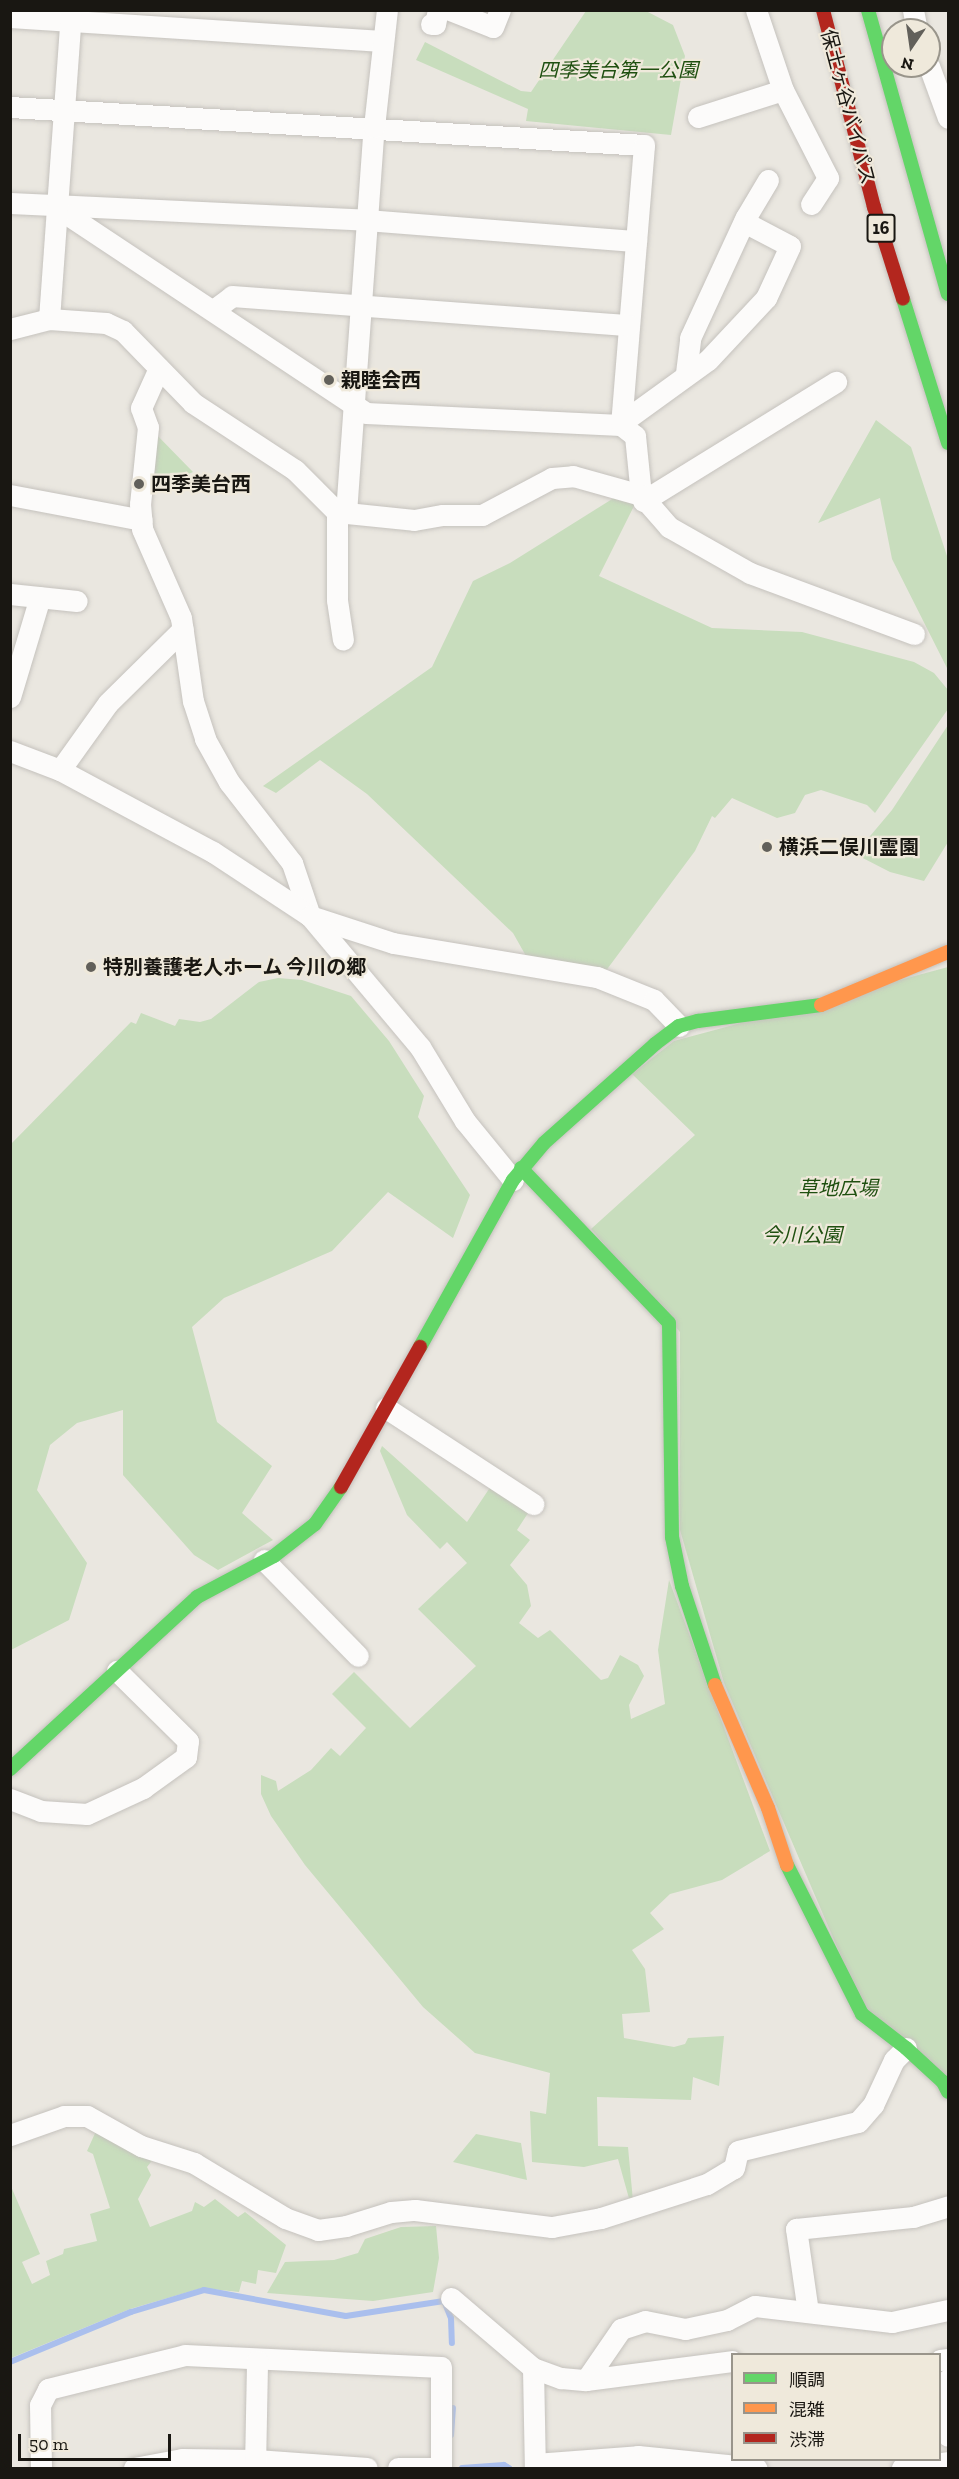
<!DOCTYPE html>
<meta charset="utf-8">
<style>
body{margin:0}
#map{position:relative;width:959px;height:2479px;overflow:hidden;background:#eae7e0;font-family:"Zilla Slab","Noto Sans JP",serif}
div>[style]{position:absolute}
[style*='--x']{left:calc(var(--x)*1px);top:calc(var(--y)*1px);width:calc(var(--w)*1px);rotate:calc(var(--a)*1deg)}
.green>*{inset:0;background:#c8ddbd}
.stream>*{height:6px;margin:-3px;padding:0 3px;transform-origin:3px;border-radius:3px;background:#aabfed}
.roads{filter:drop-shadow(0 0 2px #c5c2bd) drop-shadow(0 0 2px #c5c2bd)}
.street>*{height:21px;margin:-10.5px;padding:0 10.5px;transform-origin:10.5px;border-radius:10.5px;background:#fcfbfa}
.fast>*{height:14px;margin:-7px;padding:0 7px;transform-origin:7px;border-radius:7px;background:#63d668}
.slow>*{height:14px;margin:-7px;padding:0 7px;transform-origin:7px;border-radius:7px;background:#ff974d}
.jam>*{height:14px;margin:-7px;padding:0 7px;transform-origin:7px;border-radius:7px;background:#b3261e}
.dots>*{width:16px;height:16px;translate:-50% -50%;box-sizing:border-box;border:3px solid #efe9db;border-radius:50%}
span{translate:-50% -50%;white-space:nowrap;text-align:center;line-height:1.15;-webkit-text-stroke:4.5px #efe9db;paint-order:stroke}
.shield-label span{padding:2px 4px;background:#efe9db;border:2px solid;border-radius:4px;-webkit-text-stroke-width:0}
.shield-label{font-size:18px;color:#191712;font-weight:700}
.park-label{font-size:20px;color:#1f5010;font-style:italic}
.street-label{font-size:20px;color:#191712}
.poi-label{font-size:20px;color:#191712;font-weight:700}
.left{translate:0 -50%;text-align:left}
.frame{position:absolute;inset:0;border:12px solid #191712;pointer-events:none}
.legend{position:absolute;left:731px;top:2353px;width:210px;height:108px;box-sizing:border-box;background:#efe9db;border:2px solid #99958b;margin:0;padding:8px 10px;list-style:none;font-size:18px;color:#191712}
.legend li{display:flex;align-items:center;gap:12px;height:30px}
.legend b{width:30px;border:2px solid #99958b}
.north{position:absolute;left:881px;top:18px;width:60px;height:60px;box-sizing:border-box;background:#efe9db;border:2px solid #99958b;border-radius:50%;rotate:193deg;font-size:16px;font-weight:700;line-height:24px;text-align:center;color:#191712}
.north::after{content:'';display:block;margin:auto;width:21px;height:27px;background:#62605a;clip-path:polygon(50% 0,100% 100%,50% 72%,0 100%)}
.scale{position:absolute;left:18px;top:2434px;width:153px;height:27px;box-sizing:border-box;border:3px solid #191712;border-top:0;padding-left:8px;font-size:18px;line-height:21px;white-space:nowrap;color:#191712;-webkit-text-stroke:4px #efe9db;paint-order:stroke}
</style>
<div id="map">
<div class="green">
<i style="clip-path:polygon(586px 11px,646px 11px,673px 25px,685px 56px,671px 135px,526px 121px,528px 109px,416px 60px,425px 42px,521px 91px,531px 92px)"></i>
<i style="clip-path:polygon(876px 420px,911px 447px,948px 559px,948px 670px,892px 559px,880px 498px,818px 523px)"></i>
<i style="clip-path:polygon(152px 430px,193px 472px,156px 489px,148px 499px)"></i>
<i style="clip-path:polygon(617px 496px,635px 504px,599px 576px,712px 628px,802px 632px,914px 662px,934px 673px,948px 690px,948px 709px,875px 813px,867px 805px,821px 790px,805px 795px,795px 813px,777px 818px,732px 798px,715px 818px,712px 816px,695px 851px,605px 972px,530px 963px,513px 933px,367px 794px,320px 760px,276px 793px,263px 786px,432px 667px,473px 581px,510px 563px)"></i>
<i style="clip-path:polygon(948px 725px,948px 842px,924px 881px,890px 872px,855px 854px,892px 810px)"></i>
<i style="clip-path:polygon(948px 967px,948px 2081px,864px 2010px,724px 1683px,680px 1530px,680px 1332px,591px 1229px,695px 1135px,632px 1074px,674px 1041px)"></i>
<i style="clip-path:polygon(278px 978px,302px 980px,351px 996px,389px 1041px,424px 1096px,418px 1117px,470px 1195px,453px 1238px,388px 1192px,332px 1251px,224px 1298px,192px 1327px,217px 1422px,272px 1466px,242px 1513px,273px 1540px,218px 1570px,194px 1555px,123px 1475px,123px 1410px,77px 1423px,50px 1445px,37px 1490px,87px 1563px,69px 1620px,11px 1650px,11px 1144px,131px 1022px,136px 1024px,141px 1013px,175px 1026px,179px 1019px,200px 1022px,211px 1019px,259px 982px)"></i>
<i style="clip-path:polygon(382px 1446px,467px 1522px,493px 1483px,530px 1510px,517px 1530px,530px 1540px,510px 1565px,527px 1585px,531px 1606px,519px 1623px,538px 1638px,550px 1630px,601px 1680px,608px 1678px,620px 1655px,638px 1665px,644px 1676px,629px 1705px,631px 1719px,665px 1704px,658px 1650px,669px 1580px,770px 1851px,722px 1880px,670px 1894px,650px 1913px,664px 1929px,632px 1950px,645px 1969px,650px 2012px,622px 2014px,624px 2038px,674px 2047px,685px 2044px,688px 2038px,724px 2036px,719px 2086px,693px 2077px,691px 2100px,597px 2097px,598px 2146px,628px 2147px,633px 2201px,630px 2202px,618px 2159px,584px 2167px,532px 2162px,530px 2111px,546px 2114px,550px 2073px,475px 2053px,423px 2007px,305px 1865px,271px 1816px,261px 1794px,261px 1775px,276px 1781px,278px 1791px,311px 1770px,331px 1748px,340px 1756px,366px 1728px,332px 1694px,354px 1672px,410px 1728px,476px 1666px,418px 1609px,467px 1563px,447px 1542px,440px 1549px,407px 1515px,380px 1451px)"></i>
<i style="clip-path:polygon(97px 2129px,154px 2158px,147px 2167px,151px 2175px,138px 2199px,150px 2227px,192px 2211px,195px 2202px,204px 2207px,215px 2199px,238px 2217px,245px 2212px,286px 2245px,276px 2273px,258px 2270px,256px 2284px,242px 2281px,239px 2292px,202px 2288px,130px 2309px,11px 2358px,10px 2184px,40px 2254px,22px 2262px,32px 2284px,50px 2275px,46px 2261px,63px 2254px,64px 2249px,97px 2241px,90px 2214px,110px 2208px,93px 2154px,87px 2151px)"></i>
<i style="clip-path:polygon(476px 2134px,521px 2143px,527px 2180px,453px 2162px)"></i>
<i style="clip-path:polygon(436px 2226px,439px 2258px,433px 2292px,373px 2301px,267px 2293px,285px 2262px,334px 2260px,358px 2253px,365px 2239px,401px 2227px)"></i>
</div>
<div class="stream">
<i style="--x:10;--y:2362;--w:131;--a:-22.5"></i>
<i style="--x:131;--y:2312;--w:76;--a:-16.8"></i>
<i style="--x:204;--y:2290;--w:144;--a:10.4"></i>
<i style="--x:346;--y:2316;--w:99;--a:-8.7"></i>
<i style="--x:444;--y:2301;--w:18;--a:68"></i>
<i style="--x:451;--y:2318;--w:25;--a:88"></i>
<i style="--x:451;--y:2435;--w:27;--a:-86"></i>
<i style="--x:462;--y:2468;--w:42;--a:-4.1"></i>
<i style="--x:504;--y:2465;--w:6;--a:31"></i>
</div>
<div class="roads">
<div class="street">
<i style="--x:450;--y:10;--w:46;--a:21.6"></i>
<i style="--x:493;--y:27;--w:18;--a:-68"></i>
<i style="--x:756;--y:10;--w:84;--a:71.4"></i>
<i style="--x:783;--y:90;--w:99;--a:62.9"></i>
<i style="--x:828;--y:178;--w:31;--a:123"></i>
<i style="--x:913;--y:10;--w:20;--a:79"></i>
<i style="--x:10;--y:17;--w:373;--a:3.7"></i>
<i style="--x:431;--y:24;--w:4;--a:0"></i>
<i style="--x:435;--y:24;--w:14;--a:-78"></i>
<i style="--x:929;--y:66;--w:55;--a:69.9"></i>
<i style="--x:10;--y:107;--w:635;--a:3.43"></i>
<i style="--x:644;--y:145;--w:281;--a:94.7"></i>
<i style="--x:698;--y:117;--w:89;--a:-17.6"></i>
<i style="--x:10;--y:203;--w:357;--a:2.7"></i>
<i style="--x:367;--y:220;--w:270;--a:4.5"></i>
<i style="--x:56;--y:207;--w:372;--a:33.6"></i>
<i style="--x:366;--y:413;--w:255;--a:2.7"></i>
<i style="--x:621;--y:425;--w:18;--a:38"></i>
<i style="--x:635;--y:436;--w:59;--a:84.2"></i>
<i style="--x:215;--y:309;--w:21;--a:-37"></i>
<i style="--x:232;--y:296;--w:398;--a:4.2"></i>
<i style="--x:49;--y:319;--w:309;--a:-85.9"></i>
<i style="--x:10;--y:329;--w:40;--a:-14.4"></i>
<i style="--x:49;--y:319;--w:57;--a:4"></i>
<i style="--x:106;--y:323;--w:19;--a:25"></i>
<i style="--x:123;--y:331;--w:100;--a:45.8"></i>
<i style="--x:193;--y:403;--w:122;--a:33.3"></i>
<i style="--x:295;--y:470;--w:59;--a:45"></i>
<i style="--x:337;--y:512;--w:77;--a:5.9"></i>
<i style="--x:414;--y:520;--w:29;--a:-10"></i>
<i style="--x:443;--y:515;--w:39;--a:0"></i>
<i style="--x:482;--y:515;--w:79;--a:-27.9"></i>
<i style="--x:552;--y:478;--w:21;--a:-5"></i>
<i style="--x:573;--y:476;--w:71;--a:15.6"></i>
<i style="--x:641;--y:495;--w:43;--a:48.8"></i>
<i style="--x:669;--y:527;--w:93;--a:29.6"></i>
<i style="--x:750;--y:573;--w:175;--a:20.4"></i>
<i style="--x:159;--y:368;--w:44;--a:114.2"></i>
<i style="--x:141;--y:408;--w:20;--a:70"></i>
<i style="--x:148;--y:427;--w:77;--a:95.9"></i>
<i style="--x:140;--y:504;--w:25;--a:85"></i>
<i style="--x:142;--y:529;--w:97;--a:66.3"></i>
<i style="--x:181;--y:618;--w:84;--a:81.8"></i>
<i style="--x:193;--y:701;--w:40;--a:72"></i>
<i style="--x:205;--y:739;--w:49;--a:60.8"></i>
<i style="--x:229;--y:782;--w:103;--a:52.1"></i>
<i style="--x:292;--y:863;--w:56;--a:71.2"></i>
<i style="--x:310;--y:916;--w:87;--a:18"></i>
<i style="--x:393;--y:943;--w:207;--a:9.5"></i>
<i style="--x:597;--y:977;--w:61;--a:22"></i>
<i style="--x:654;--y:1000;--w:36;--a:46"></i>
<i style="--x:686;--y:373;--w:35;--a:-83"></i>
<i style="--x:690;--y:338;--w:133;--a:-65.2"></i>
<i style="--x:746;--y:217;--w:43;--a:-59.3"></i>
<i style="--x:621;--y:423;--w:107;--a:-35.9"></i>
<i style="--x:708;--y:360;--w:85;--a:-46.9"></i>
<i style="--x:766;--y:298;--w:57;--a:-65.2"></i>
<i style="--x:790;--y:246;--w:52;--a:-152.4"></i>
<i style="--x:10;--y:495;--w:134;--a:10.7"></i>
<i style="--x:643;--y:501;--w:227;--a:-31.7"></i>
<i style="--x:337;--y:512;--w:88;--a:90"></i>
<i style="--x:337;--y:600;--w:40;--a:81.5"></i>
<i style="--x:346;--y:513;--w:387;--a:-85.9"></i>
<i style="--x:374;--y:127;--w:118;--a:-83.7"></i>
<i style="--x:10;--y:594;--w:67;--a:6"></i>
<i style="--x:10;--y:697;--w:104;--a:-73.3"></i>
<i style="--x:10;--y:751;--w:53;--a:20.8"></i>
<i style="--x:60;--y:770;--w:174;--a:28.2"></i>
<i style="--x:213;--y:852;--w:116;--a:33.4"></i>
<i style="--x:310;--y:916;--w:171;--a:50"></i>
<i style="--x:420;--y:1047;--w:87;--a:58.7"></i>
<i style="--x:465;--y:1121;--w:76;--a:50.9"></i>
<i style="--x:60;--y:770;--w:82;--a:-54.4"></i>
<i style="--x:108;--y:703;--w:105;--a:-44.6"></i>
<i style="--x:386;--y:1408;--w:176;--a:33.1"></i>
<i style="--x:264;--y:1560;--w:134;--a:45.6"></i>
<i style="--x:10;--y:1799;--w:33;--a:21"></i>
<i style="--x:41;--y:1811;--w:46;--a:3.7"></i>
<i style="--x:87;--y:1814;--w:62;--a:-24.9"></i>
<i style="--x:143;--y:1788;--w:53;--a:-35.8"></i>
<i style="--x:186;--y:1757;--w:16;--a:-83"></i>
<i style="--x:188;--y:1741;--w:100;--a:-135.4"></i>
<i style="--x:10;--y:2135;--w:57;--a:-19.4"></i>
<i style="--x:64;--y:2116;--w:23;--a:0"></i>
<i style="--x:87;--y:2116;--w:62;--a:29.1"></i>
<i style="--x:141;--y:2146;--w:56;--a:17.8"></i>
<i style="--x:194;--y:2163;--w:106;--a:31.1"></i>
<i style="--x:285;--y:2218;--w:35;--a:20"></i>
<i style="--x:318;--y:2230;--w:28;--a:-8"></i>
<i style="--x:346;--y:2226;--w:47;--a:-17.3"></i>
<i style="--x:391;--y:2212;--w:24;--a:-5"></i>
<i style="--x:415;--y:2210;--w:138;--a:7.1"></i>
<i style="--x:552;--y:2227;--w:50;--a:-10.4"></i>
<i style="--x:601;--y:2218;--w:111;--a:-17.8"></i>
<i style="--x:707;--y:2184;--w:31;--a:-31"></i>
<i style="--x:734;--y:2168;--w:17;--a:-77"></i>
<i style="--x:738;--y:2151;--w:123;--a:-13.6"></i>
<i style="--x:858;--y:2122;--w:23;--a:-49"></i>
<i style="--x:873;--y:2105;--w:50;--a:-65"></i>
<i style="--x:894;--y:2060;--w:17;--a:-45"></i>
<i style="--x:451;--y:2298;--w:108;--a:40.5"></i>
<i style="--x:533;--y:2368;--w:30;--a:20"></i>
<i style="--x:561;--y:2378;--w:25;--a:5"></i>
<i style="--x:586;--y:2380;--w:147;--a:-7.4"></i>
<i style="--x:808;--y:2312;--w:84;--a:-98.2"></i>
<i style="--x:796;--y:2229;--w:118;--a:-5.9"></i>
<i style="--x:913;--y:2217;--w:37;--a:-17"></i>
<i style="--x:940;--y:2360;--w:8;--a:-7"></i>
<i style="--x:533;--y:2368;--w:100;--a:88.9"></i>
<i style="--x:948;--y:2379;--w:16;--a:105"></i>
<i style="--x:944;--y:2394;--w:42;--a:84.6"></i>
<i style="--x:586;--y:2380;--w:62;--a:-55.5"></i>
<i style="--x:621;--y:2329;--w:25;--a:-18"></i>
<i style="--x:645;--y:2321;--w:41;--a:11.3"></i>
<i style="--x:685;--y:2329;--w:43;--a:-12.1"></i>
<i style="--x:727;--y:2320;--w:31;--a:-27"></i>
<i style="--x:755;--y:2306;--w:138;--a:6.7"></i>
<i style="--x:892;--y:2322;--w:57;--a:-12.1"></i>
<i style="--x:535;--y:2464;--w:103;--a:-4.4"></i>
<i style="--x:638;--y:2456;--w:119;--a:5.8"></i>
<i style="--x:41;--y:2468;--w:63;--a:-90.9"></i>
<i style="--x:40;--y:2405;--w:18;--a:-63"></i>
<i style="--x:48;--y:2389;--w:141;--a:-13.9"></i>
<i style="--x:185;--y:2355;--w:256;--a:2.7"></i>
<i style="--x:441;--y:2367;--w:101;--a:90"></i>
<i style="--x:441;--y:2468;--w:43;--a:180"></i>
<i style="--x:134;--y:2468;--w:49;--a:-10.6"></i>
<i style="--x:182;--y:2459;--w:74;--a:0.8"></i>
<i style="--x:256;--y:2460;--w:111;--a:4.1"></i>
<i style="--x:255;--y:2468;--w:107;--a:-88.9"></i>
<i style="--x:902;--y:2468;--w:46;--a:-7.4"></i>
</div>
<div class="fast">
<i style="--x:868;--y:10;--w:295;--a:74.3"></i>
<i style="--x:903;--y:299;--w:151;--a:72.6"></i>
<i style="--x:521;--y:1168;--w:214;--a:46.3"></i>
<i style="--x:669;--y:1323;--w:214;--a:89.2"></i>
<i style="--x:672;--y:1537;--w:50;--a:78.5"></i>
<i style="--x:682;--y:1586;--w:104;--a:71.6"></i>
<i style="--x:420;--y:1347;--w:191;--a:-60.9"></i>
<i style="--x:513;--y:1180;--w:48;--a:-50"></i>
<i style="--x:544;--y:1143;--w:149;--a:-41.7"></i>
<i style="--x:655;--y:1044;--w:30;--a:-37"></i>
<i style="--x:679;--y:1026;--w:20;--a:-15"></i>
<i style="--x:698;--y:1021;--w:124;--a:-7.4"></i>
<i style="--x:10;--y:1769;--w:254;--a:-42.6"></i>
<i style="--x:197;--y:1597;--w:87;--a:-28"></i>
<i style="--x:274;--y:1556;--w:52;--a:-38"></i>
<i style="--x:315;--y:1524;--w:45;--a:-54.9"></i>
<i style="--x:787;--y:1865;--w:167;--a:63.3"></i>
<i style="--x:862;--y:2014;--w:56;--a:37.7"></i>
<i style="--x:906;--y:2048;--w:50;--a:42.6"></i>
<i style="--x:943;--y:2082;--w:11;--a:63"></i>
</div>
<div class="slow">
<i style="--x:821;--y:1005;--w:138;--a:-22.7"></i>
<i style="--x:715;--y:1685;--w:134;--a:66.7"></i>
<i style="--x:768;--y:1808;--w:60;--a:71.6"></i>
</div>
<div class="jam">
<i style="--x:823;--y:10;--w:203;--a:75.5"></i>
<i style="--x:874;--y:207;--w:96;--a:72.5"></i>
<i style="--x:341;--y:1487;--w:161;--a:-60.6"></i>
</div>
</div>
<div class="dots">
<i style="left:329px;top:380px;background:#62605a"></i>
<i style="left:139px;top:484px;background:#62605a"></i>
<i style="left:767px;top:847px;background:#62605a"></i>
<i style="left:91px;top:967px;background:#62605a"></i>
</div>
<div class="shield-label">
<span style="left:881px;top:228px">16</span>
</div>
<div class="park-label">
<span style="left:618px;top:70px">四季美台第一公園</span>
<span style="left:838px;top:1188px">草地広場</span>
<span style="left:802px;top:1235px">今川公園</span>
</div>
<div class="street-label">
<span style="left:848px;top:107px;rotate:75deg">保土ヶ谷バイパス</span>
</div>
<div class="poi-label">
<span class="left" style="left:341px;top:380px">親睦会西</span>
<span class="left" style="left:151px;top:484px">四季美台西</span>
<span class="left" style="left:779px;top:847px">横浜二俣川霊園</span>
<span class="left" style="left:103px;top:967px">特別養護老人ホーム 今川の郷</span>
</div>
<div class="frame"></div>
<ul class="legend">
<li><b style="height:8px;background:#63d668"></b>順調</li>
<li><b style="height:8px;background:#ff974d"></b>混雑</li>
<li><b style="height:8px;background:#b3261e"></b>渋滞</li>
</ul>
<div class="north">N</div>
<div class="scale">50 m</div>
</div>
